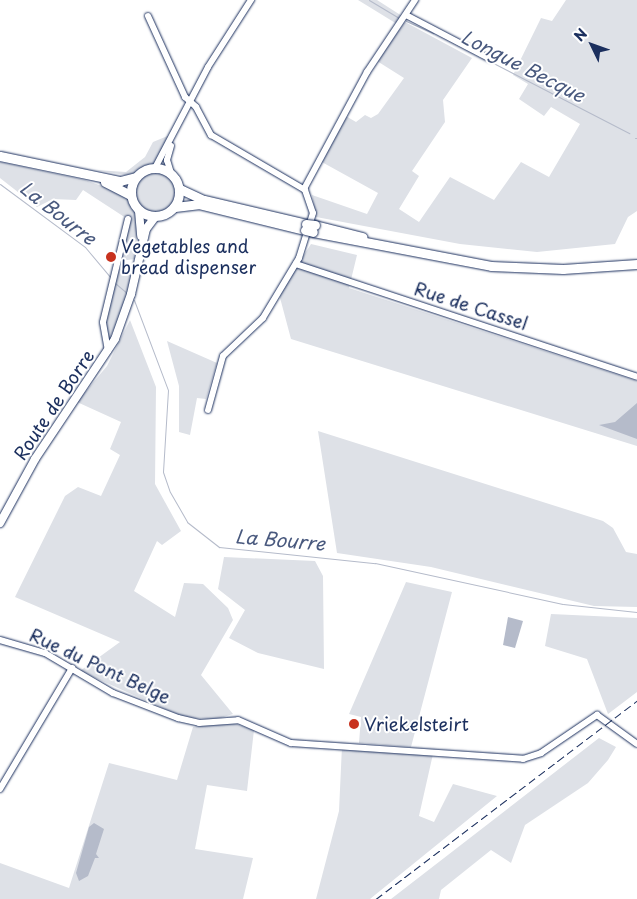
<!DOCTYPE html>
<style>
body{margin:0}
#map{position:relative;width:637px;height:899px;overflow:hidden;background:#fff;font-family:"Playpen Sans",sans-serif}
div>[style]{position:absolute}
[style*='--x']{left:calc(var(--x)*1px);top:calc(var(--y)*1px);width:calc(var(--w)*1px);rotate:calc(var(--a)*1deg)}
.green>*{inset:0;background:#dee1e7}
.round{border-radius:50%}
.water>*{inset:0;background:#b5bbca}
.stream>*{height:1px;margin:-0.5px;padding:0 0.5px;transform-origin:0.5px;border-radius:0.5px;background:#b5bbca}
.roads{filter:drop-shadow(0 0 1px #1b2f5e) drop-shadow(0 0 1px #1b2f5e)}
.minor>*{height:6px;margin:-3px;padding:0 3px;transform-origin:3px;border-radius:3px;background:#fff}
.major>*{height:8px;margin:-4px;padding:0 4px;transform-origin:4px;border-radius:4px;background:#fff}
.highway>*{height:9px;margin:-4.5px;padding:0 4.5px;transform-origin:4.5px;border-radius:4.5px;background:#fff}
.highway>.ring{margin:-4.5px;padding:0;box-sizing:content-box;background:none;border:9px solid #fff;border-radius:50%}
.rail>*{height:1px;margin-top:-0.5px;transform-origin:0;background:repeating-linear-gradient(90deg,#1b2f5e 0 8px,transparent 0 12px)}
.bridges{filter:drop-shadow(0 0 1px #1b2f5e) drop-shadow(0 0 1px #1b2f5e)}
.highway-bridge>*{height:9px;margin:-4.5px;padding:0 4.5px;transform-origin:4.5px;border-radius:4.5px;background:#fff}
.dots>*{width:14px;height:14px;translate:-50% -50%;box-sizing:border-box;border:2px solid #fff;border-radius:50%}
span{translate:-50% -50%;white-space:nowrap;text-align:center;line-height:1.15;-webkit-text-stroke:4px #fff;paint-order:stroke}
.poi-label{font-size:18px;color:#1b2f5e}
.left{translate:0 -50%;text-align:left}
.street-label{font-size:18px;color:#1b2f5e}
.water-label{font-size:19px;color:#49597e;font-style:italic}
.north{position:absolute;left:567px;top:20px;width:50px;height:50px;-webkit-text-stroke:4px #fff;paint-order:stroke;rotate:312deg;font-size:14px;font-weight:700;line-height:20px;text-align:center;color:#1b2f5e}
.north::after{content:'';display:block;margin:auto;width:18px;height:22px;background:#1b2f5e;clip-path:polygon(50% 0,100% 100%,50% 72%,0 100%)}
</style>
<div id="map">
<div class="green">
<i style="clip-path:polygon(358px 0,377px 0,402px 16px,397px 24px)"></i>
<i style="clip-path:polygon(566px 0,637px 0,637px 211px,628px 217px,615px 244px,537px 252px,460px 244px,316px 217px,312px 195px,367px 214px,378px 193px,320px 161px,344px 115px,356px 122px,365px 115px,371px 118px,378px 114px,404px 78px,377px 61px,405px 22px,472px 58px,443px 100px,445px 122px,412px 171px,419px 176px,399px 209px,419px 222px,450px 177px,494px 200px,521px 162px,549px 177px,580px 124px,551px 107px,544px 116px,519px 99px,528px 84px,513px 75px,541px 18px,552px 21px)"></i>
<i style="clip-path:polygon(170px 135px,155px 164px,131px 176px,96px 170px,126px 172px,145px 157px,153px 142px)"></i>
<i style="clip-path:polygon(0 162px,85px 180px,127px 195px,139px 215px,135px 259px,120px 261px,129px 220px,83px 190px,76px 200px,53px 199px,37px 207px,0 178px)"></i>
<i class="round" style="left:134px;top:171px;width:42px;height:42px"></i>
<i style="clip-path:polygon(311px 244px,357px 255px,349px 288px,637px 381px,637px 446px,291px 339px,279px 294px)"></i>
<i style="clip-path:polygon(133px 265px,127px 303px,108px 341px,104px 323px,116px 270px)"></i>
<i style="clip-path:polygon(130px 320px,156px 387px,155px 484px,181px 531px,162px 545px,157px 541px,134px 591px,175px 617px,184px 583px,203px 584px,228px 608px,233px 620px,201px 675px,233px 714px,217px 719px,185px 718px,80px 671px,120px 642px,15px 597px,65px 496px,78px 487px,101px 496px,120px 455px,110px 449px,121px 422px,77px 402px,107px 366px)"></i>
<i style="clip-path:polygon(167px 341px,217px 363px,206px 399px,197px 398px,190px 435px,179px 432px,179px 386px)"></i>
<i style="clip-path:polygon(318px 431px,603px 521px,613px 528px,626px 552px,637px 554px,637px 607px,594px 606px,431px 567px,337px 553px)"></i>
<i style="clip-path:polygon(224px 557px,315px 561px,323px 576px,324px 669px,258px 653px,229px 638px,245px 610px,218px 589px)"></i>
<i style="clip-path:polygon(406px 582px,452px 592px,411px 747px,359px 743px,361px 717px,349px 714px)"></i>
<i style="clip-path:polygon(551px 614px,637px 618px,637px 692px,608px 714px,587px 659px,545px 646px)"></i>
<i style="clip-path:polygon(230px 722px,254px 730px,247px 791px,207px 785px,195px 849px,253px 858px,243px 899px,0 899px,0 863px,69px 888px,109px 763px,177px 780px,193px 727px)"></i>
<i style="clip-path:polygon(599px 738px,616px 747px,608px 760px,588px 783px,525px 825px,511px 863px,491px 850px,441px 890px,439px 899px,391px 899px)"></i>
<i style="clip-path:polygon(342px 746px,433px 754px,419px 816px,434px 822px,453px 784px,497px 796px,370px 899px,316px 899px,339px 811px)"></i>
</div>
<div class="water">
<i style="clip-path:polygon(637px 403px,637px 439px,599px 425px,615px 422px)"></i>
<i style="clip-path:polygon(508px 617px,523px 621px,515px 648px,503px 645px)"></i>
<i style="clip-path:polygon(94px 823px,104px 829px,96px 854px,99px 858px,95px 858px,88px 876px,79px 881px,76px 873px,89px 827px)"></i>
</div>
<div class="stream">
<i style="--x:369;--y:0;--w:35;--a:31"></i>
<i style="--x:406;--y:21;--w:30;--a:24"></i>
<i style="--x:441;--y:36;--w:212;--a:27.3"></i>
<i style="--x:635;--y:138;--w:2;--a:0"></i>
<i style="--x:0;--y:184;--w:106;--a:36.5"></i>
<i style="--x:85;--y:247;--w:40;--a:50"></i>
<i style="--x:115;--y:283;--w:16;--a:40"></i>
<i style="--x:134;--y:300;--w:96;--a:69.3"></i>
<i style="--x:168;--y:390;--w:82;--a:93.5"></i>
<i style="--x:163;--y:472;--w:21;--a:71"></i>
<i style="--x:170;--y:492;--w:34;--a:60"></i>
<i style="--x:187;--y:522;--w:41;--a:38"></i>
<i style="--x:219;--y:547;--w:157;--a:5.9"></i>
<i style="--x:375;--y:563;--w:192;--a:12.3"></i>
<i style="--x:563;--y:604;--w:74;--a:6.2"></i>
</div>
<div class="roads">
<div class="minor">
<i style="--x:406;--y:15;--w:95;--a:27.6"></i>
<i style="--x:148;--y:16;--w:89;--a:65.4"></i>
<i style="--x:185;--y:97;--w:15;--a:42"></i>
<i style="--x:196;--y:107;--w:32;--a:62"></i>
<i style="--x:211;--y:135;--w:109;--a:30.3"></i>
<i style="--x:305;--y:190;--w:24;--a:71"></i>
<i style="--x:313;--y:213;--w:47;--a:107.3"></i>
<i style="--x:299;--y:258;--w:70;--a:121"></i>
<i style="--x:263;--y:318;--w:55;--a:136.5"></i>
<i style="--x:223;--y:356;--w:56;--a:105.5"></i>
<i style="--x:171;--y:146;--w:15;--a:106"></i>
<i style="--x:167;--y:160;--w:14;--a:73"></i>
<i style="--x:155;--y:168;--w:114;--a:-62.3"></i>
<i style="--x:208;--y:67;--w:80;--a:-57.3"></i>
<i style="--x:304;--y:189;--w:133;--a:-61.7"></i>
<i style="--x:367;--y:72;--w:87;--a:-56.3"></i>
<i style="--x:296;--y:264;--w:359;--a:18.3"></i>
<i style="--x:108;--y:351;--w:29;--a:-100"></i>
<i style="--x:103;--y:322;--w:106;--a:-76.4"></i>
<i style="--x:0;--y:640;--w:47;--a:16.1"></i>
<i style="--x:45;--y:653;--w:79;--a:30.5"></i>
<i style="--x:113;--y:693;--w:70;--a:21"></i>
<i style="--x:178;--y:718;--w:22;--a:13"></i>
<i style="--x:199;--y:723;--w:39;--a:-4"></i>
<i style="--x:238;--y:720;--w:58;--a:23.5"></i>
<i style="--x:291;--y:743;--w:233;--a:3.9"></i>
<i style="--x:523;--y:759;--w:19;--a:-18"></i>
<i style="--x:541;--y:753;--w:68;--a:-34.2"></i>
<i style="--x:597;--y:715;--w:49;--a:35.9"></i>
<i style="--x:0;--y:789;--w:141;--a:-59.2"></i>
</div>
<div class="major">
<i style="--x:139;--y:211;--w:25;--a:85"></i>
<i style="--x:0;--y:523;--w:73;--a:-61.3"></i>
<i style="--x:35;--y:459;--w:144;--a:-56.3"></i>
<i style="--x:115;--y:339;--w:48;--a:-70.4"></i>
<i style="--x:131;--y:294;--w:67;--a:-77"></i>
<i style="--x:146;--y:229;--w:15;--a:-53"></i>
</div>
<div class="highway">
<i style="--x:0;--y:156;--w:123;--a:11.8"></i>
<i style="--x:120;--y:181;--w:16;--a:-14"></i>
<i class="ring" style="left:131px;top:168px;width:39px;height:39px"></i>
<i style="--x:105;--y:182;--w:29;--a:27"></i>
<i style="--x:180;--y:189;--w:26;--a:25"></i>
<i style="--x:204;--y:200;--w:105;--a:13.2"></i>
<i style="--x:175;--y:207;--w:23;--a:-7"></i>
<i style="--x:198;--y:204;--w:110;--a:13.7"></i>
<i style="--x:315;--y:225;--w:49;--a:14.3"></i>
<i style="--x:313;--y:232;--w:181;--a:10.8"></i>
<i style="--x:491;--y:266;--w:72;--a:2.4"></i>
<i style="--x:563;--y:269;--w:74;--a:-3.9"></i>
</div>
</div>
<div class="rail">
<i style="--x:376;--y:899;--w:328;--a:-37.2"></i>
</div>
<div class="bridges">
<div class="highway-bridge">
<i style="--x:306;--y:224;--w:9;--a:6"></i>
<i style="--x:305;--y:230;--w:8;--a:14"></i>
</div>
</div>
<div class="dots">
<i style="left:111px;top:257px;background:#c8321e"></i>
<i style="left:354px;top:724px;background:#c8321e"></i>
</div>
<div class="poi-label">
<span class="left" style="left:121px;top:257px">Vegetables and<br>bread dispenser</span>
<span class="left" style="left:364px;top:724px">Vriekelsteirt</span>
</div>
<div class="street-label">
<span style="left:471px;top:306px;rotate:18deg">Rue de Cassel</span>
<span style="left:54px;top:405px;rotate:-56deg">Route de Borre</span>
<span style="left:100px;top:666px;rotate:25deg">Rue du Pont Belge</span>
</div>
<div class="water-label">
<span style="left:523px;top:66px;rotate:27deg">Longue Becque</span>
<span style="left:58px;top:213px;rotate:38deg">La Bourre</span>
<span style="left:280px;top:540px;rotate:5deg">La Bourre</span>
</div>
<div class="north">N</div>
</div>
